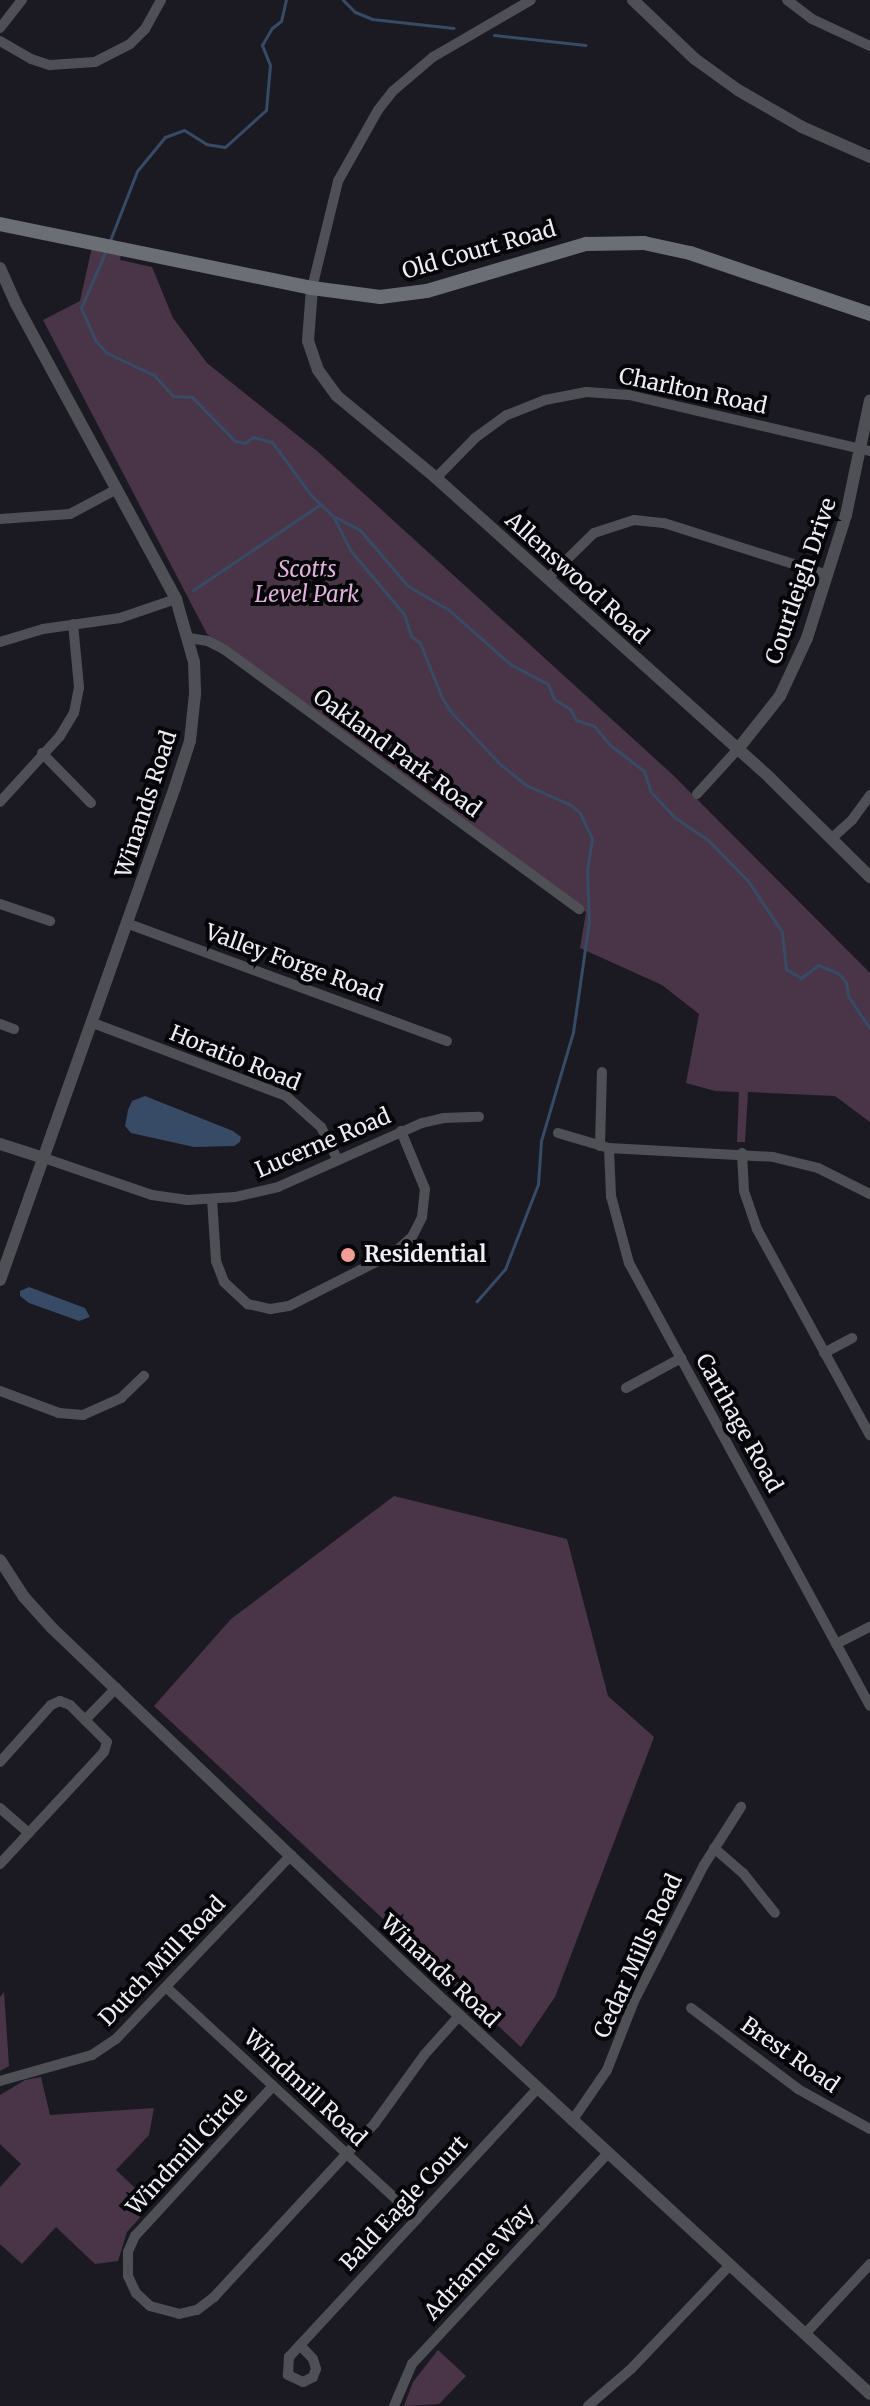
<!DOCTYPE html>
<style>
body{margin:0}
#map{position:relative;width:870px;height:2406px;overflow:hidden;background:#1b1a23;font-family:Merriweather,serif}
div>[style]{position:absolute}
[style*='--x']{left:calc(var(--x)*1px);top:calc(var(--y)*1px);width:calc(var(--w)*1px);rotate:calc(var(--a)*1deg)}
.green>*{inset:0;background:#493547}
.water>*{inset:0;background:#374a66}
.stream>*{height:3px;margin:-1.5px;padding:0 1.5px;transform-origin:1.5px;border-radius:1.5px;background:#374a66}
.minor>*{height:10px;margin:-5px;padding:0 5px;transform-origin:5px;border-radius:5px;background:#4f5055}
.tertiary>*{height:12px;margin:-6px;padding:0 6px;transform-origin:6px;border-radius:6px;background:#4f5055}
.secondary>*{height:14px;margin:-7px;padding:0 7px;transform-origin:7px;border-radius:7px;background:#6c6e75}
.dots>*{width:22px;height:22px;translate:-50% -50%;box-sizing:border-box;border:4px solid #060609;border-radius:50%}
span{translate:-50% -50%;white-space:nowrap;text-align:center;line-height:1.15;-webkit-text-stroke:8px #060609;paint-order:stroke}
.street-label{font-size:22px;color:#eeedf3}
.park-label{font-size:22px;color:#e2b0dd;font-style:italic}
.poi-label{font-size:22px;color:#eeedf3;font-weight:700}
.left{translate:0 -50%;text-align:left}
</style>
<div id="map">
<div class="green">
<i style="clip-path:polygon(92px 247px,121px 254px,120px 260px,152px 267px,173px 318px,207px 363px,317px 451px,673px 775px,870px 973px,870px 1122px,835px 1096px,748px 1092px,745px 1142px,737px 1142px,739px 1092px,715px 1091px,686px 1083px,699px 1014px,662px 985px,580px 948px,586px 912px,207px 634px,43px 320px,80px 301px)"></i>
<i style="clip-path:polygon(394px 1496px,567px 1539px,608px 1696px,654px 1737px,555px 1997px,521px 2047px,154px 1706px,231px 1619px)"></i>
<i style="clip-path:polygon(4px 1992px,9px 2066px,0 2071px,0 1997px)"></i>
<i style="clip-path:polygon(41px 2077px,50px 2115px,154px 2108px,149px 2135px,116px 2170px,152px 2204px,127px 2232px,118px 2261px,95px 2264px,56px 2227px,22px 2264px,0 2244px,0 2187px,21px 2164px,0 2144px,0 2095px,25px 2080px)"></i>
<i style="clip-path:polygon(438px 2350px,466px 2376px,439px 2404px,404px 2406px,413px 2382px)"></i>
</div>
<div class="water">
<i style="clip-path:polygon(145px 1096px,233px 1131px,241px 1137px,240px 1142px,234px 1146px,194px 1147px,131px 1133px,125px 1126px,128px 1110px,132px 1101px)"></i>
<i style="clip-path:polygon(29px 1287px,85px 1308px,90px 1317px,79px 1321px,29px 1303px,20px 1296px,20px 1291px)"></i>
</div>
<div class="stream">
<i style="--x:343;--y:0;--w:17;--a:45"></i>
<i style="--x:355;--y:12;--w:18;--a:22"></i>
<i style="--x:372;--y:19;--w:82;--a:6.3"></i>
<i style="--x:494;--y:35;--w:92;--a:6.3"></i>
<i style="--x:109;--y:243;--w:77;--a:-68.7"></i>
<i style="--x:137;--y:171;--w:44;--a:-50.5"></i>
<i style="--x:165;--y:137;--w:20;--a:-20"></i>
<i style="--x:184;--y:130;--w:26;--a:32"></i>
<i style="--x:206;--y:144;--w:19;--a:9"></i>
<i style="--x:225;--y:147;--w:55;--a:-42.1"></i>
<i style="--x:266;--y:110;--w:45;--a:-84.9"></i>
<i style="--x:270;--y:65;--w:22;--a:-112"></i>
<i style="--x:262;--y:45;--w:20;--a:-60"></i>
<i style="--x:272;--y:28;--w:11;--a:-38"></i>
<i style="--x:281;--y:21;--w:22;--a:-77"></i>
<i style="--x:106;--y:250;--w:63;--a:113.3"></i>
<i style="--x:81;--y:308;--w:35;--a:66"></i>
<i style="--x:95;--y:340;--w:18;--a:47"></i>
<i style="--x:107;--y:353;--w:52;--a:25.1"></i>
<i style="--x:154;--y:375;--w:28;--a:48"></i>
<i style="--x:173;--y:396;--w:19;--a:3"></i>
<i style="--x:192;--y:397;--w:62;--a:45.7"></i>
<i style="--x:235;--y:441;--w:10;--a:11"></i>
<i style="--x:245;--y:443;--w:10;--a:-37"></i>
<i style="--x:253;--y:437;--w:20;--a:15"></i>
<i style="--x:272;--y:442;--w:66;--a:53.7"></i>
<i style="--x:311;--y:495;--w:30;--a:44"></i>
<i style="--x:333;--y:516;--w:30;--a:27"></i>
<i style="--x:360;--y:530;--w:74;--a:49.4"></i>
<i style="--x:408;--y:586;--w:48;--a:30.3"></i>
<i style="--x:449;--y:610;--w:81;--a:41.5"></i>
<i style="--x:510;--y:664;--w:43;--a:27.8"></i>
<i style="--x:548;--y:684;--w:16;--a:68"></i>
<i style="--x:554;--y:699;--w:19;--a:32"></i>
<i style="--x:570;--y:709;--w:13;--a:61"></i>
<i style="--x:576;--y:720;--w:19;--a:18"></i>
<i style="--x:594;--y:726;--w:25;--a:50"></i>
<i style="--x:610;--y:745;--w:43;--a:37.4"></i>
<i style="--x:644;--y:771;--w:22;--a:72"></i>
<i style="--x:651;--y:792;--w:34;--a:47"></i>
<i style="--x:674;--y:817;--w:41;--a:34.1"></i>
<i style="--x:708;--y:840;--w:57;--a:45.7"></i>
<i style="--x:748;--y:881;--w:61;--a:56.3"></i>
<i style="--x:782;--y:932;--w:37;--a:84"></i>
<i style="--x:786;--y:969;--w:17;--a:31"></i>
<i style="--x:801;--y:978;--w:21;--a:-37"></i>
<i style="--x:818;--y:965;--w:22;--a:22"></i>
<i style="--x:838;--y:973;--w:12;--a:48"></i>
<i style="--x:846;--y:982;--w:14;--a:82"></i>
<i style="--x:848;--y:996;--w:40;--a:56"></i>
<i style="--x:334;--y:518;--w:36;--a:63"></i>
<i style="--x:350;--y:550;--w:84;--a:49.8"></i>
<i style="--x:404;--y:614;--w:23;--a:72"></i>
<i style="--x:411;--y:636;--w:11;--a:38"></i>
<i style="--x:420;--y:643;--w:59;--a:68.2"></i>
<i style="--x:442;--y:698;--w:17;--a:57"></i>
<i style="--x:451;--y:712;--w:71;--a:46.7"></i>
<i style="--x:500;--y:764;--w:33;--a:39"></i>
<i style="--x:526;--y:785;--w:49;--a:24"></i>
<i style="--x:571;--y:805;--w:12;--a:42"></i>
<i style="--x:580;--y:813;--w:29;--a:65"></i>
<i style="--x:592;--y:839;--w:31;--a:99"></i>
<i style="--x:587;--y:870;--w:51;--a:87.8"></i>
<i style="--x:589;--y:921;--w:112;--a:98.2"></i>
<i style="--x:573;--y:1032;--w:114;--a:106.4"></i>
<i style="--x:541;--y:1141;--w:43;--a:94"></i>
<i style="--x:538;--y:1184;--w:91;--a:111.2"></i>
<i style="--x:505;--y:1269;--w:43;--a:131.2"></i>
<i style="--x:193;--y:590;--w:154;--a:-33.9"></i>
</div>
<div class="minor">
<i style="--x:787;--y:0;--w:31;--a:37"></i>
<i style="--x:812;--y:19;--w:64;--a:25"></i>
<i style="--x:0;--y:28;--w:36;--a:-52"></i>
<i style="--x:0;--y:41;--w:36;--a:30"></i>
<i style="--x:31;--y:59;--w:20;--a:18"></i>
<i style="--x:50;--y:65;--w:45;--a:-3.8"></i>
<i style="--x:95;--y:62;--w:39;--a:-27"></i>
<i style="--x:130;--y:44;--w:21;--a:-45"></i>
<i style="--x:145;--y:29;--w:33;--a:-61"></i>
<i style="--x:312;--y:288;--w:110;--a:-76.3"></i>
<i style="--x:338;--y:181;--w:81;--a:-60.6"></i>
<i style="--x:378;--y:110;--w:24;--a:-52"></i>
<i style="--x:393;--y:91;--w:52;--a:-40.4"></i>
<i style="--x:433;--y:57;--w:113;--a:-30.2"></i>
<i style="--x:436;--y:478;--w:56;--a:-45.7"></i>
<i style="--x:475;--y:438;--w:39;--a:-36"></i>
<i style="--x:507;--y:415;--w:41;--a:-21.5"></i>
<i style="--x:545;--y:400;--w:42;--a:-11"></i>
<i style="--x:586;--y:392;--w:43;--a:4"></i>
<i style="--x:629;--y:395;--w:247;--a:13.1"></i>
<i style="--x:0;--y:519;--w:70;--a:-4.1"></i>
<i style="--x:70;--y:514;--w:53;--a:-28"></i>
<i style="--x:548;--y:578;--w:64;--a:-44.4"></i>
<i style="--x:594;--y:533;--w:42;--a:-18"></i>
<i style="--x:634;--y:520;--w:30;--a:6"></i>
<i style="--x:664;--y:523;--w:172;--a:17.6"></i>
<i style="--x:189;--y:638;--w:19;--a:9"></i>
<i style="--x:208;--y:641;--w:19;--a:28"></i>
<i style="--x:225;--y:650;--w:439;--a:36.2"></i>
<i style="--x:0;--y:642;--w:45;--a:-16.8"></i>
<i style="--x:43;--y:629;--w:78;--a:-8.1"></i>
<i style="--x:120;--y:618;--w:59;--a:-18.7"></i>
<i style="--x:42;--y:753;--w:70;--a:45.6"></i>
<i style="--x:697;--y:794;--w:61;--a:-47.7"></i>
<i style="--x:0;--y:802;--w:89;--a:-47.7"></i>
<i style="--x:60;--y:736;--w:27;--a:-59"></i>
<i style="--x:74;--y:713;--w:26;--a:-79"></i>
<i style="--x:79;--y:687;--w:63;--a:-95.4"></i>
<i style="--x:832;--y:838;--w:27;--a:-42"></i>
<i style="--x:852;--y:820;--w:31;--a:-54"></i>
<i style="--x:0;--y:904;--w:53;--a:18.8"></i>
<i style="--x:126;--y:923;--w:342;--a:20.2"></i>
<i style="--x:93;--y:1023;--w:206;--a:20.7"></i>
<i style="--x:286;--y:1096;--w:47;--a:41.5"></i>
<i style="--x:321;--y:1127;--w:37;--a:63"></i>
<i style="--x:0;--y:1024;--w:15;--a:20"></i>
<i style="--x:558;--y:1133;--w:53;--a:16.4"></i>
<i style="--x:609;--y:1148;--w:164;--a:3.1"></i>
<i style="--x:773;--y:1157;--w:46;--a:13.7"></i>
<i style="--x:818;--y:1168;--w:58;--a:26.6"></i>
<i style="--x:600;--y:1146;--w:74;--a:-88.5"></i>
<i style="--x:609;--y:1148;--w:48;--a:87.6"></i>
<i style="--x:611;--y:1196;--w:69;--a:75"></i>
<i style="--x:629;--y:1263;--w:504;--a:61.45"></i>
<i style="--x:742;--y:1153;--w:38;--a:87"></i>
<i style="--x:744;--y:1191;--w:40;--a:71.1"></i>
<i style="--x:757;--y:1229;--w:235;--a:61.3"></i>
<i style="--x:44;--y:1158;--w:114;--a:18.9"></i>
<i style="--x:152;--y:1195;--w:36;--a:8"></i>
<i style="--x:188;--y:1200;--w:47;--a:-3.7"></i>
<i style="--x:235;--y:1197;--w:44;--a:-13.1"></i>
<i style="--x:278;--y:1187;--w:158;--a:-24"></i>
<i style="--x:422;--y:1123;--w:22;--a:-13"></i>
<i style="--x:443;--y:1118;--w:36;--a:-2"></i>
<i style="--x:212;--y:1199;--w:62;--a:86.3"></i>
<i style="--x:216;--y:1261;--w:22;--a:69"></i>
<i style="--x:224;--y:1282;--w:33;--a:43"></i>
<i style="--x:248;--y:1304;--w:23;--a:13"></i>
<i style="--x:270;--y:1309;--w:19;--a:-9"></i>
<i style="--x:289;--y:1306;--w:118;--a:-26.8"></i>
<i style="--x:394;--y:1253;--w:24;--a:-42"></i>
<i style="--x:412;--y:1237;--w:22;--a:-63"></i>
<i style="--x:422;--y:1217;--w:28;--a:-84"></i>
<i style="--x:425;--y:1189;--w:63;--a:-112.5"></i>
<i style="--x:824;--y:1353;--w:32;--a:-28"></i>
<i style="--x:626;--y:1388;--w:63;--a:-28.6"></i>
<i style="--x:0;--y:1391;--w:63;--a:20.4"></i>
<i style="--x:59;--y:1413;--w:24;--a:5"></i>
<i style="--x:83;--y:1415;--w:42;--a:-24.1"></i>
<i style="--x:121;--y:1398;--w:32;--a:-44"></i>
<i style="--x:836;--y:1644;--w:38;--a:-27"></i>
<i style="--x:85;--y:1720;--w:45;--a:-45.9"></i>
<i style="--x:0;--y:1762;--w:76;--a:-48.2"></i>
<i style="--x:51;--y:1705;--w:10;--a:-24"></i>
<i style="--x:60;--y:1701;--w:11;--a:22"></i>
<i style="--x:70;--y:1705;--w:52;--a:45"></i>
<i style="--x:107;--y:1742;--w:10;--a:107"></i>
<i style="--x:104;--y:1752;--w:153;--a:132.9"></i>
<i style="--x:0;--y:1808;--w:38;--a:41"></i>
<i style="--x:714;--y:1848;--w:38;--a:41"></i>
<i style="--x:743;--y:1873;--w:51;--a:51.3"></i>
<i style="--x:166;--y:1987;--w:342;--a:42.7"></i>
<i style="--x:691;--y:2008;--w:134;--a:37.1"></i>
<i style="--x:798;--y:2089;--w:82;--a:29.1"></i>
<i style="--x:0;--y:2081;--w:96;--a:-15.8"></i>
<i style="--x:92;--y:2055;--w:29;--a:-34"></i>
<i style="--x:116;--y:2039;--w:254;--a:-46.4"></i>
<i style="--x:273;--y:2086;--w:204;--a:132.6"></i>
<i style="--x:135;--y:2236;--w:17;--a:114"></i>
<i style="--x:128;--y:2252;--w:24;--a:90"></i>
<i style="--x:128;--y:2276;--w:19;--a:65"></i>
<i style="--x:136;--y:2293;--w:19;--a:43"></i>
<i style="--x:150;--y:2306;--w:30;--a:15"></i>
<i style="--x:179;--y:2314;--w:18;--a:-13"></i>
<i style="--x:197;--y:2310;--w:21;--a:-37"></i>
<i style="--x:214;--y:2297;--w:237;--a:-47.2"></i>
<i style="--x:375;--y:2123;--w:85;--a:-54.1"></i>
<i style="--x:425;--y:2054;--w:51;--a:-48.2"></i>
<i style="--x:572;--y:2121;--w:62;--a:-55.5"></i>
<i style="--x:607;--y:2070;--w:74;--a:-68.6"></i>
<i style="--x:634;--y:2001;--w:153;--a:-62.8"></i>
<i style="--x:704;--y:1865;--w:69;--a:-57.5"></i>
<i style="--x:805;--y:2334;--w:96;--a:-47.1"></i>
<i style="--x:300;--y:2345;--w:19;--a:47"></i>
<i style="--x:313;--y:2359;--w:10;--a:73"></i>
<i style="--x:316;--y:2369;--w:9;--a:111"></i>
<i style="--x:313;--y:2377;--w:11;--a:153"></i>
<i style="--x:303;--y:2382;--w:17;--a:-155"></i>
<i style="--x:288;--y:2375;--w:18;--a:-87"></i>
<i style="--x:289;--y:2357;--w:365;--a:-47.2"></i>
<i style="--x:394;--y:2406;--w:46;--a:-66.8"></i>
<i style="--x:412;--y:2364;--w:287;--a:-47.1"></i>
<i style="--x:588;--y:2406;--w:57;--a:-40.7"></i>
<i style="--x:631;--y:2369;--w:142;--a:-46.4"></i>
</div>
<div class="tertiary">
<i style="--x:633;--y:0;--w:86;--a:43.6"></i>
<i style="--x:695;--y:59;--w:53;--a:35.8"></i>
<i style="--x:738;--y:90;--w:74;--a:30"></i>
<i style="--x:802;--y:127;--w:74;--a:23.8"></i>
<i style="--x:0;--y:268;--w:39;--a:66"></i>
<i style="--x:16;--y:304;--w:336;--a:61.5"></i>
<i style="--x:176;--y:599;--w:66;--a:74.1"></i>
<i style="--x:194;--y:662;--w:32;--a:88"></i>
<i style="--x:195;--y:694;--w:47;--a:96.1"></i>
<i style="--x:190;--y:741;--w:48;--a:108.1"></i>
<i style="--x:175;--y:787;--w:523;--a:109.54"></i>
<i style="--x:312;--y:288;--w:53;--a:94.3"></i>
<i style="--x:308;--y:341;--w:31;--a:71"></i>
<i style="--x:318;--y:370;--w:32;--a:54"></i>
<i style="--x:337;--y:396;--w:129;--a:39.6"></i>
<i style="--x:436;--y:478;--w:449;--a:41.9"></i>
<i style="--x:770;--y:778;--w:141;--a:44.7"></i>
<i style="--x:738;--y:749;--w:68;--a:-51.6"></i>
<i style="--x:780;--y:696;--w:64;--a:-65"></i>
<i style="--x:807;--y:638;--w:129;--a:-72.4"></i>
<i style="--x:846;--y:515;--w:117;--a:-78.2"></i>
<i style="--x:0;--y:1144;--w:46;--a:17.7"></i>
<i style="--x:0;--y:1560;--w:44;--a:57"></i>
<i style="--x:24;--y:1597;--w:42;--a:47.9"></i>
<i style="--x:52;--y:1628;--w:497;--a:43.7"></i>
<i style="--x:411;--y:1971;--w:624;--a:42.66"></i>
</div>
<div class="secondary">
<i style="--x:0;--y:224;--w:318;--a:11.6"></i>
<i style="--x:312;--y:288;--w:69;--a:7.5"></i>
<i style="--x:380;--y:297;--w:47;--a:-7.3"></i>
<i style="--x:427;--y:291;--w:166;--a:-16.5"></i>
<i style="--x:586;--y:244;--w:58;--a:-1"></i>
<i style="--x:644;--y:243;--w:47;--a:12.3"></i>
<i style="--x:690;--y:253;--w:190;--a:18.7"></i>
</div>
<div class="dots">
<i style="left:348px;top:1255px;background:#f59c96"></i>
</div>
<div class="street-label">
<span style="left:479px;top:250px;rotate:-16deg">Old Court Road</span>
<span style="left:693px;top:391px;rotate:12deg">Charlton Road</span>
<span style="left:577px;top:578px;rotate:42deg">Allenswood Road</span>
<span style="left:801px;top:581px;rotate:-71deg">Courtleigh Drive</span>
<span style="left:397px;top:753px;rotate:36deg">Oakland Park Road</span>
<span style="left:146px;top:804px;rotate:-72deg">Winands Road</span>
<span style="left:294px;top:963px;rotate:20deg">Valley Forge Road</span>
<span style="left:235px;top:1058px;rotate:22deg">Horatio Road</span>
<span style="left:323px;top:1143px;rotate:-23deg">Lucerne Road</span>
<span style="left:739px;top:1423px;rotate:61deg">Carthage Road</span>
<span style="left:638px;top:1956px;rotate:-65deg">Cedar Mills Road</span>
<span style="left:162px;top:1961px;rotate:-46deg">Dutch Mill Road</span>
<span style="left:440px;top:1971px;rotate:43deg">Winands Road</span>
<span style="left:790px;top:2055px;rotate:35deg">Brest Road</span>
<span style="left:305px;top:2088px;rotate:43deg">Windmill Road</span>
<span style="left:187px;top:2151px;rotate:-47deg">Windmill Circle</span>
<span style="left:404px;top:2203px;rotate:-47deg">Bald Eagle Court</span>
<span style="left:479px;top:2262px;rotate:-47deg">Adrianne Way</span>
</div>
<div class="park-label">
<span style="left:307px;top:582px">Scotts<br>Level Park</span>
</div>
<div class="poi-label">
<span class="left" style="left:364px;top:1255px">Residential</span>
</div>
</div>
